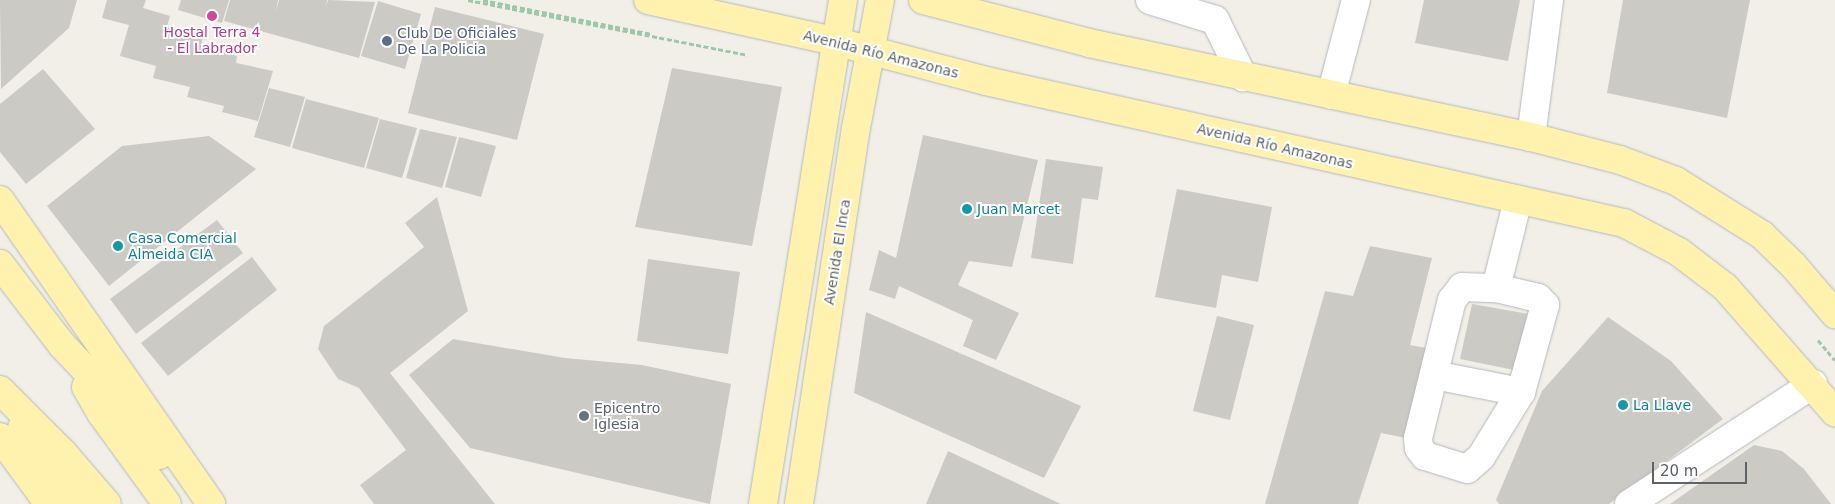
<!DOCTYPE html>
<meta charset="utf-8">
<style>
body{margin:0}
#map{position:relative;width:1835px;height:504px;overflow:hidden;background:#f1efe8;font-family:"DejaVu Sans",sans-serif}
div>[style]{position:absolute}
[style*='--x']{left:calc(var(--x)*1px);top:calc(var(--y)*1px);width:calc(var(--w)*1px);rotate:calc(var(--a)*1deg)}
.building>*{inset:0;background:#cccac5}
.path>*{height:3px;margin-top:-1.5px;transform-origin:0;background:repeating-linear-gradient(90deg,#9cc7a9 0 5px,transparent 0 7.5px)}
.roads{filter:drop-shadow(0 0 1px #b5b8bc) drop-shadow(0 0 1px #b5b8bc)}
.minor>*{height:28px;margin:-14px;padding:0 14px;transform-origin:14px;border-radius:14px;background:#fff}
.major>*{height:28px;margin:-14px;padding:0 14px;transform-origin:14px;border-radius:14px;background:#fff2af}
.dots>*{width:14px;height:14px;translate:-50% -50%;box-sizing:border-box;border:2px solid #fff;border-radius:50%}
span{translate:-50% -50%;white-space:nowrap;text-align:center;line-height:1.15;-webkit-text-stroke:4px #fff;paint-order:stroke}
.hotel-label{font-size:14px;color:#b23c85}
.service-label{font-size:14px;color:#4e5e75}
.left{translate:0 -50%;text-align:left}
.street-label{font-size:14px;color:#5f6368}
.culture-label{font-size:14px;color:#0d838f}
.worship-label{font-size:14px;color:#5b616d}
.scale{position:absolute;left:1652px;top:462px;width:95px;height:22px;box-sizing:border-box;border:2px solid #5f6368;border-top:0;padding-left:6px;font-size:15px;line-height:18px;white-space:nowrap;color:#5f6368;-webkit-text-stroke:4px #fff;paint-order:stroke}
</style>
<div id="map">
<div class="building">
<i style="clip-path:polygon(0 0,77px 0,69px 28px,1px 89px)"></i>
<i style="clip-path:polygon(107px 0,146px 0,143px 8px,170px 16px,167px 27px,203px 37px,201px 46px,237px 56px,236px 63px,273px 71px,258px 121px,222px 112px,224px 106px,187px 97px,190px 87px,153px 78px,156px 66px,120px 56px,129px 25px,102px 18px)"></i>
<i style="clip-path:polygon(181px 0,229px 0,222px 23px,178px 10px)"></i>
<i style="clip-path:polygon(230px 0,278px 0,276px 12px,279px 0,327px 0,326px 6px,328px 0,375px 2px,359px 58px,224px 21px)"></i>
<i style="clip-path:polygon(1424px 0,1520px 0,1508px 61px,1415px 43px)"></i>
<i style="clip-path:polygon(1623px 0,1750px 0,1727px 118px,1607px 93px)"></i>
<i style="clip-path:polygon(378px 1px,421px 14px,405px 69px,361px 56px)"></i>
<i style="clip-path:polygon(435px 7px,544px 34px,517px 140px,408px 113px)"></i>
<i style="clip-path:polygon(672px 68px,782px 87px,752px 246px,635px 227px)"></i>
<i style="clip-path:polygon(43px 69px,95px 129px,26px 184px,0 152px,0 104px)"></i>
<i style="clip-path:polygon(269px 88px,305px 97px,290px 147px,254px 137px)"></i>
<i style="clip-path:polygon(306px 99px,379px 118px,364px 168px,328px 158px,332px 143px,328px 158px,292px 148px)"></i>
<i style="clip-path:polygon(380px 119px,417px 128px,402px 178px,366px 168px)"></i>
<i style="clip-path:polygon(420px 129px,457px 137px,442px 188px,406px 178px)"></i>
<i style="clip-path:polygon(923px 135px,1038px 160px,1012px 267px,969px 261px,958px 285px,1019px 313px,996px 360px,963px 346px,973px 320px,899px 286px,895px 299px,869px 290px,879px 250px,896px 258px)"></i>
<i style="clip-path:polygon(209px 136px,256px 169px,109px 286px,47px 206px,122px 146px)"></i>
<i style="clip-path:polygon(459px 137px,496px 146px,481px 197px,445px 187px)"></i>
<i style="clip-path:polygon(1046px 159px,1103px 167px,1098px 200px,1082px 198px,1073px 264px,1031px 258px)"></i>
<i style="clip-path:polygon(1177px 189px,1272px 207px,1258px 282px,1222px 275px,1216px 308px,1155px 297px)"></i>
<i style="clip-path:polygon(437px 197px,468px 311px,390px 373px,495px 504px,374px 504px,360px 485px,406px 450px,359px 388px,338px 379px,318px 349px,324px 326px,424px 247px,405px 223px)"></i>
<i style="clip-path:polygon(217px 220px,243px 253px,136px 334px,110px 299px)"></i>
<i style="clip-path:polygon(1370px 246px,1432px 258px,1410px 345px,1432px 349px,1411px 439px,1381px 433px,1358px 504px,1265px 504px,1325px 291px,1353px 296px)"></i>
<i style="clip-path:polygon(252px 257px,277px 290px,168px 376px,141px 343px)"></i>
<i style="clip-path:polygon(648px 259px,740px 272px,728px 354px,637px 341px)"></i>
<i style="clip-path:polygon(1472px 304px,1535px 315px,1519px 371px,1460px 359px)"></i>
<i style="clip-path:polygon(866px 312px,1081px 406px,1044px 478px,854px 393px)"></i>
<i style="clip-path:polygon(1217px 316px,1254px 325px,1230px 420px,1193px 411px)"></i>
<i style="clip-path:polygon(1608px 317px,1671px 361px,1723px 419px,1609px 504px,1499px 504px,1496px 500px,1542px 391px)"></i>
<i style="clip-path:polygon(453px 339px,565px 358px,642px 365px,731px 384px,710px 504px,470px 448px,409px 375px)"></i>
<i style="clip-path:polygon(1754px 445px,1782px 451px,1804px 469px,1831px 504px,1670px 504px)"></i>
<i style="clip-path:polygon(948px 451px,1061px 504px,926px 504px)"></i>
</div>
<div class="path">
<i style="--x:468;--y:0;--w:285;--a:11.1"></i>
<i style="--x:483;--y:0;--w:172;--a:11.4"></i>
<i style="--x:1818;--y:340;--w:26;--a:50"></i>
</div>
<div class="roads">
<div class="minor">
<i style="--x:1150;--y:0;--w:68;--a:17.1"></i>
<i style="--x:1215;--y:20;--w:64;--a:63.8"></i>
<i style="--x:1331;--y:95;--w:98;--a:-75.3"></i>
<i style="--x:1531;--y:137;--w:138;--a:-82.5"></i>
<i style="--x:1462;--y:287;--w:34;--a:2"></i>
<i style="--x:1496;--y:288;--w:43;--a:13.4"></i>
<i style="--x:1538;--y:298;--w:10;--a:45"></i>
<i style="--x:1545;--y:305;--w:90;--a:105.4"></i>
<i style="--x:1521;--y:392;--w:76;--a:121.6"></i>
<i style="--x:1481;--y:457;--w:18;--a:139"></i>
<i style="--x:1467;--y:469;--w:44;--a:-162.8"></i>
<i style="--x:1425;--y:456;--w:10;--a:-127"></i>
<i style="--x:1419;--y:448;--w:10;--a:-96"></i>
<i style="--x:1418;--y:438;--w:142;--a:-76.2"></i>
<i style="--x:1452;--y:300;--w:16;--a:-52"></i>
<i style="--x:1496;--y:288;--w:91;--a:-76"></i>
<i style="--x:1434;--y:375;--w:89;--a:11.1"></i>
<i style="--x:1629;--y:504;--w:220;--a:-33.1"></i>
</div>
<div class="major">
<i style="--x:648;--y:0;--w:190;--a:12.4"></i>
<i style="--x:834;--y:41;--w:157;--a:14.7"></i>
<i style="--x:986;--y:81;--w:654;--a:12.55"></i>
<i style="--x:1624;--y:223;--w:62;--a:27.8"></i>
<i style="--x:1679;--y:252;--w:58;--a:37.3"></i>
<i style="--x:1725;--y:287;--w:167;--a:48.7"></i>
<i style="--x:923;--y:0;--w:171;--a:14.5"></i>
<i style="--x:1089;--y:43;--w:452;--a:12"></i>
<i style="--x:1531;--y:137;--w:92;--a:14.5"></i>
<i style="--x:1620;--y:160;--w:60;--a:20.6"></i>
<i style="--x:1676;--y:181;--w:102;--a:32.1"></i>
<i style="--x:1762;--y:235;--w:43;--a:44.1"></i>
<i style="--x:1793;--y:265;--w:65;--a:49.4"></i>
<i style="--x:0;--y:200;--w:370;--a:55.2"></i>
<i style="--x:0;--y:264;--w:102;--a:52.6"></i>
<i style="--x:62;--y:345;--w:80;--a:46.5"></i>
<i style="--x:117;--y:403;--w:67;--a:51.1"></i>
<i style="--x:86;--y:387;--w:30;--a:60"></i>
<i style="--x:101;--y:413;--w:112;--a:54"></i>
<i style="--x:0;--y:390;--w:89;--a:45"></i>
<i style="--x:63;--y:453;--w:67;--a:49.2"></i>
<i style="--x:22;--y:428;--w:93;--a:55.1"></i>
<i style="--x:0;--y:437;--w:83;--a:53.8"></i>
<i style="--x:763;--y:504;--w:510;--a:-80.98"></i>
<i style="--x:799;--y:504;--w:380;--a:-81.4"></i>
<i style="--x:856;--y:128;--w:130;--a:-79.4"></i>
</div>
</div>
<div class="dots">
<i style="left:212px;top:16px;background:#d1479c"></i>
<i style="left:387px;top:41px;background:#5c6f8a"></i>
<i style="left:967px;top:209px;background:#0f9aa8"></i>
<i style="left:118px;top:246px;background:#0f9aa8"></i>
<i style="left:1623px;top:405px;background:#0f9aa8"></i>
<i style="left:584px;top:416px;background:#6b7280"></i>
</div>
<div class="hotel-label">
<span style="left:212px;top:40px">Hostal Terra 4<br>- El Labrador</span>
</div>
<div class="service-label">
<span class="left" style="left:397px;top:41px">Club De Oficiales<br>De La Policia</span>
</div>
<div class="street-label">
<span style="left:881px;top:54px;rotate:14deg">Avenida Río Amazonas</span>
<span style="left:1275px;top:146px;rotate:13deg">Avenida Río Amazonas</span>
<span style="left:837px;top:252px;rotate:-81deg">Avenida El Inca</span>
</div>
<div class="culture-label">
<span class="left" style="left:977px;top:209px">Juan Marcet</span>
<span class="left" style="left:128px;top:246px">Casa Comercial<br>Almeida CIA</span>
<span class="left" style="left:1633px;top:405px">La Llave</span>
</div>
<div class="worship-label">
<span class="left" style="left:594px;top:416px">Epicentro<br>Iglesia</span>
</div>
<div class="scale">20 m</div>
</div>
